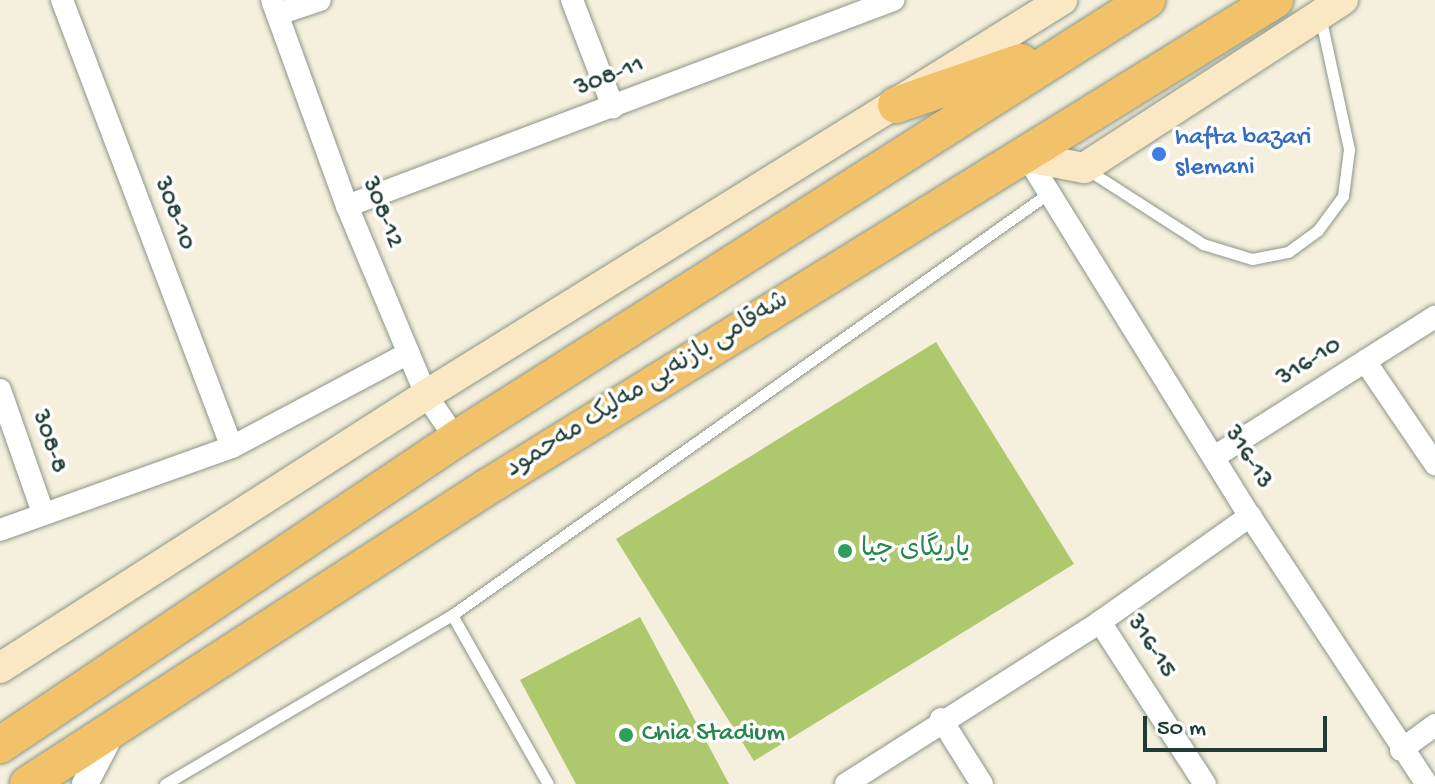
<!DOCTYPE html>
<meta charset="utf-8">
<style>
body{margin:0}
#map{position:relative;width:1435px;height:784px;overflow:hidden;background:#f5efdd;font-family:"Gochi Hand","Playpen Sans Arabic",sans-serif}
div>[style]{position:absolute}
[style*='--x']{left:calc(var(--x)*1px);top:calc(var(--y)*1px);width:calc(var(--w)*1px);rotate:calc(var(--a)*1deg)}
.green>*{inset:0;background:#aec86e}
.roads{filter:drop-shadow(0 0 2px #8a9688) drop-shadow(0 0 2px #8a9688)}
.service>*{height:11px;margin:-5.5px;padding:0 5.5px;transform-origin:5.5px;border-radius:5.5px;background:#fff}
.minor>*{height:22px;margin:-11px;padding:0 11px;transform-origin:11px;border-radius:11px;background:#fff}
.tertiary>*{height:26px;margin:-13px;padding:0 13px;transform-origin:13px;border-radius:13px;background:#fff}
.secondary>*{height:30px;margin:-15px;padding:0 15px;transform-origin:15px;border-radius:15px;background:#fae7c3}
.trunk>*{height:36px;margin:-18px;padding:0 18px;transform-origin:18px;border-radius:18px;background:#f2c26a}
.dots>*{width:22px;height:22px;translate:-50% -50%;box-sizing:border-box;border:4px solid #fff;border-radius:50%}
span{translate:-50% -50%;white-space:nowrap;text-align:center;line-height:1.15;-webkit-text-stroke:7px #fff;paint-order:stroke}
.street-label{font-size:26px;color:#1f3d34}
.shop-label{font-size:26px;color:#366cbe}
.left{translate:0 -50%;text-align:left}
.leisure-label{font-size:26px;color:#27864d}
.scale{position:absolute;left:1143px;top:716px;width:184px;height:36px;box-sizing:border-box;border:4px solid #1f3d34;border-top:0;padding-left:10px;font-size:24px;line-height:28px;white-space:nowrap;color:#1f3d34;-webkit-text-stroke:6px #fff;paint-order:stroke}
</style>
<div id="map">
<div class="green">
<i style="clip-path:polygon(936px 342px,1074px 564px,754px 761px,616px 539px)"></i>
<i style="clip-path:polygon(640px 617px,729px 784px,576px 784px,520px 680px)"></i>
</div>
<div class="roads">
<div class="service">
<i style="--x:1088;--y:170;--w:137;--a:32.8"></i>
<i style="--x:1203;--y:244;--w:51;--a:17"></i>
<i style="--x:1252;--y:259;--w:37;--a:-11"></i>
<i style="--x:1288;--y:252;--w:37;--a:-36"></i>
<i style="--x:1318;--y:230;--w:42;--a:-53.7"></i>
<i style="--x:1343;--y:196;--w:47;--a:-82.7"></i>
<i style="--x:1349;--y:149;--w:136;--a:-102.3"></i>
<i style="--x:452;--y:615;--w:194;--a:60.4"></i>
<i style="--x:165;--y:784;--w:333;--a:-30.5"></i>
<i style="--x:452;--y:615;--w:731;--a:-35.26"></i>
</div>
<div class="minor">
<i style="--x:62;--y:0;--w:478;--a:69.2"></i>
<i style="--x:272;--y:0;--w:219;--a:70"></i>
<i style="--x:347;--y:206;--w:205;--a:67.3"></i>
<i style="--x:426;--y:395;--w:53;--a:55.7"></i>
<i style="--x:572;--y:0;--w:115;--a:69"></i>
<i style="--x:278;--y:14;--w:44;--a:-18.4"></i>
<i style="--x:1027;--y:157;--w:423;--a:58.2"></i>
<i style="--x:1250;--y:516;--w:321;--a:56.6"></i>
<i style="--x:347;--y:206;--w:584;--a:-20.67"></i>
<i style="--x:1365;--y:361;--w:125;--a:55.8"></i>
<i style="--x:0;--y:390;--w:130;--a:70.7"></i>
<i style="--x:1214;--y:457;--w:262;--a:-32.4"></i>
<i style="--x:0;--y:530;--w:246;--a:-19.7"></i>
<i style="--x:232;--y:447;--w:200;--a:-28"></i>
<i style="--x:1100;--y:622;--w:193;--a:57.1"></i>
<i style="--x:941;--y:719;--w:77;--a:57.8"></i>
<i style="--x:1401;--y:750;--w:42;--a:-36.3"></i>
<i style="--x:846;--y:784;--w:301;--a:-32.5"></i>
<i style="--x:1100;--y:622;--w:184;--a:-35.2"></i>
</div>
<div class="tertiary">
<i style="--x:85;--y:784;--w:56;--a:-62.5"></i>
</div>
<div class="secondary">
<i style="--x:1027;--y:157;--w:58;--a:10.9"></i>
<i style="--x:1084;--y:168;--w:309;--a:-33"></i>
<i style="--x:0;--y:668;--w:506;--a:-32.65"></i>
<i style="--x:426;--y:395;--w:749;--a:-31.84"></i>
</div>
<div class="trunk">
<i style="--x:896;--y:105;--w:132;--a:-19"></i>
<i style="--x:0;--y:745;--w:549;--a:-33.86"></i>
<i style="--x:456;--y:439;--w:819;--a:-32.43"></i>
<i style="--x:28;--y:784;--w:543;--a:-32.9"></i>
<i style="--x:484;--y:489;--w:930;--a:-31.72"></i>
</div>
</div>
<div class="dots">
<i style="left:1159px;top:154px;background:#3f7fe0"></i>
<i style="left:845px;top:551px;background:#2e9e5b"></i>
<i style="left:626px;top:735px;background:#2e9e5b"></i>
</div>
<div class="street-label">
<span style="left:610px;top:78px;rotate:-21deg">308-11</span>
<span style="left:381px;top:213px;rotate:68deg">308-12</span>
<span style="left:173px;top:214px;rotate:69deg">308-10</span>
<span style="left:1310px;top:363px;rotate:-32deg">316-10</span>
<span style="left:648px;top:386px;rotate:-32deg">شەقامی بازنەیی مەلیک مەحمود</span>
<span style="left:48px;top:442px;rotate:71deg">308-8</span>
<span style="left:1247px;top:458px;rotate:58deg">316-13</span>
<span style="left:1150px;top:647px;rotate:57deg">316-15</span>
</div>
<div class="shop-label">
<span class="left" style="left:1175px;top:154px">hafta bazari<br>slemani</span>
</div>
<div class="leisure-label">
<span class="left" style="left:861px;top:551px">یاریگای چیا</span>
<span class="left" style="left:642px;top:735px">Chia Stadium</span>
</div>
<div class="scale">50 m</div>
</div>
